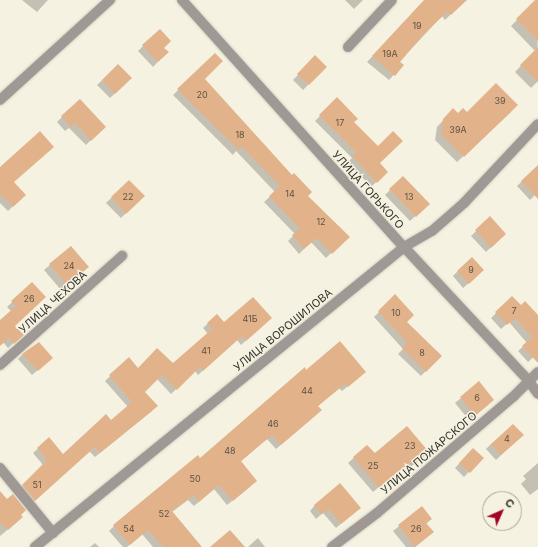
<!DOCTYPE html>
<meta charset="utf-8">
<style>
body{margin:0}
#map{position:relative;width:538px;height:547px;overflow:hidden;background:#f5f2e1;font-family:Inter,sans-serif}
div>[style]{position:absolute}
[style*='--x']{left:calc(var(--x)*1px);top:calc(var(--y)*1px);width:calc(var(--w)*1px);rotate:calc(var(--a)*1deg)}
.shadow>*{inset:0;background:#0003}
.building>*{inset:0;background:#e2b38b}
.roads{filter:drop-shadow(0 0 1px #d2cfc0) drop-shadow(0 0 1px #d2cfc0)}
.minor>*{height:10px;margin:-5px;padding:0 5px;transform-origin:5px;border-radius:5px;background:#9f9894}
span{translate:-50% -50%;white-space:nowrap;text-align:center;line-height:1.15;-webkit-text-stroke:3px #f5f2e1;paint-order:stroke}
.number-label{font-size:9px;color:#5e5242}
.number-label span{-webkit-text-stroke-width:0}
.street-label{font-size:11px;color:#32312a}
.north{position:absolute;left:482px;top:491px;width:40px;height:40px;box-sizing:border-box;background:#f5f2e1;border:1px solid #a7a598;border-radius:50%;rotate:45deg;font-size:11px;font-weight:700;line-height:16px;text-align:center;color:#32312a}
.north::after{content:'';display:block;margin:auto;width:14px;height:18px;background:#a20326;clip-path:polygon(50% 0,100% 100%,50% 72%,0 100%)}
</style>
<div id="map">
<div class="shadow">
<i style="clip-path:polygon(22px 0,48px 0,37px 12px)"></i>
<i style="clip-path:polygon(345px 0,363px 0,354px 9px)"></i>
<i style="clip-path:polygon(426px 0,460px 0,461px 4px,445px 20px,442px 16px,399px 62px,403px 65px,389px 80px,367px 62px)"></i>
<i style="clip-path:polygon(537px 0,538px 81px,531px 88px,515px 72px,535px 51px,511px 26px)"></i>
<i style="clip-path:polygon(159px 30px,163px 48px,167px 52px,153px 67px,138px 51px)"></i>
<i style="clip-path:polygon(215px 55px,204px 79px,292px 176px,307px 197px,348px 237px,326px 258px,311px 242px,299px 254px,288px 241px,295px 234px,264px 202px,275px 192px,236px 151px,233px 155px,173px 95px)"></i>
<i style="clip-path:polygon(315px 57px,326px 67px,303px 90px,293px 80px)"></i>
<i style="clip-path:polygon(118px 65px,126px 83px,110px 98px,97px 85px)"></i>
<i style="clip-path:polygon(337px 99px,378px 164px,387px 172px,371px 187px,348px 162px,352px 158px,315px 121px)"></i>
<i style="clip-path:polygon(79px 100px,104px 127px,86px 145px,69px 128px,65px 131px,57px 122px)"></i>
<i style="clip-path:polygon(453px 110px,458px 114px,511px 112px,457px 162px,435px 140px,437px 127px)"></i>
<i style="clip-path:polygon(538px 166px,538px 192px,530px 200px,517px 186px)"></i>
<i style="clip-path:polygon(0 170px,25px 195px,8px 211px,0 203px)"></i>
<i style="clip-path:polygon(403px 177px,423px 209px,410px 221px,385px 195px)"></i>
<i style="clip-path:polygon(129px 181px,143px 196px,121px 218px,106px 203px)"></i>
<i style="clip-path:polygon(490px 218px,500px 239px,486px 252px,471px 236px)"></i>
<i style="clip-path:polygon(71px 247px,82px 272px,61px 290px,44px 270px)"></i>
<i style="clip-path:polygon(458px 271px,478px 275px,463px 288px,453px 276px)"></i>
<i style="clip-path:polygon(32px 283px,14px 326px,17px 340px,8px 348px,3px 342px,0 345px,0 322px,11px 311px,7px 307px)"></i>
<i style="clip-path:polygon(395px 296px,406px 322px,440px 356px,421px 376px,398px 354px,403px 349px,374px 317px)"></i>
<i style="clip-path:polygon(520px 307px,538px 316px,538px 353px,528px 362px,518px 351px,527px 343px,509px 322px,501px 329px,491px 318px,496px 313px)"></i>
<i style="clip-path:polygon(217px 315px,224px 324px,266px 323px,241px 345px,237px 340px,198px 375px,195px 371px,171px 394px,157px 379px,144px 392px,152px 411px,95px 457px,89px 451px,30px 505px,18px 490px,43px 465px,33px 453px,49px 439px,63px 455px,111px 422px,128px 407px,105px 381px,129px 359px,138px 369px,172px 365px,208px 334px,203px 328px)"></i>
<i style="clip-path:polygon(23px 354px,46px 363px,32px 375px,18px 359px)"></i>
<i style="clip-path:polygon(306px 371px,359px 377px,342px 391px,339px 388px,318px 406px,316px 415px,276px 449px,267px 439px,240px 462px,251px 486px,227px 505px,214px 489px,194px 506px,188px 500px,172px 512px,192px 547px,153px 547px,142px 534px,127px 547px,123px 547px,109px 531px,114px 526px,200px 459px)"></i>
<i style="clip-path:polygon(461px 398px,488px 405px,469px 420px,455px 403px)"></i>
<i style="clip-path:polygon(517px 440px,496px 460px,486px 449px,491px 444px)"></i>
<i style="clip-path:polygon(367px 446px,375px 455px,422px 457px,407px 470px,404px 466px,373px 492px,348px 463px)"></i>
<i style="clip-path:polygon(473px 449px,482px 458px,464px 477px,455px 468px)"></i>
<i style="clip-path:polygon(538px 463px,538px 489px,530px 495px,521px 484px,526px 479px,523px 476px)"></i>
<i style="clip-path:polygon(0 492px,20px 515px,17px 522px,0 536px)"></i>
<i style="clip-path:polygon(315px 505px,354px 513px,336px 528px,323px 513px,316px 519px,310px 511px)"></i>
<i style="clip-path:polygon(422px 508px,431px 519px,426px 524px,427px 537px,415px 547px,406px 547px,393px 531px)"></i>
<i style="clip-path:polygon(258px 538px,265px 547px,248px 547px)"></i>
<i style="clip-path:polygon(95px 543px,99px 547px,90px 547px)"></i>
</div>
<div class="building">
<i style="clip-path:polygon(424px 0,467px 0,451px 15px,447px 12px,423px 35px,400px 62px,404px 65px,395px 76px,372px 56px)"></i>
<i style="clip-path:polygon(535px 0,538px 0,538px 41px,516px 19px)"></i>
<i style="clip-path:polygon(160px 29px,171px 41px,164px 48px,169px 52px,158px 62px,142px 45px)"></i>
<i style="clip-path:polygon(538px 47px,538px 82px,520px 65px)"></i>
<i style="clip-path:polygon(215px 53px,223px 61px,205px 79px,292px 175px,294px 173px,312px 192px,308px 196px,350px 237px,332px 254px,317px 238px,304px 249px,292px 235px,300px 229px,269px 196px,280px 186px,242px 147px,239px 150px,177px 89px)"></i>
<i style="clip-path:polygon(315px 55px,327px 67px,309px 85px,297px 74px)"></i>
<i style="clip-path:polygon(118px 64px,132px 78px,115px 94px,102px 80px)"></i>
<i style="clip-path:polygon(496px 83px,518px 105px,464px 157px,441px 134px,443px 119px,453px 108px,458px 113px,463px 108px,467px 112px)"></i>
<i style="clip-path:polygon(337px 97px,358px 119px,354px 122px,378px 146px,393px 131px,403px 141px,380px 163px,388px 172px,377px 183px,352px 156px,356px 152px,319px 115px)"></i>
<i style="clip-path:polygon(80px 99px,106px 127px,91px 141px,75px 123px,71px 127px,61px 116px)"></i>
<i style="clip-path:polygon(40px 131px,54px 147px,14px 182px,26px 195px,13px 207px,0 194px,0 167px)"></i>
<i style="clip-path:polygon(538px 165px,538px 199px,521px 181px)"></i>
<i style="clip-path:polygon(403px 176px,430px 204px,416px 217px,389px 189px)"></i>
<i style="clip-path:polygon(129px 180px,145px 196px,126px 214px,111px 197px)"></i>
<i style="clip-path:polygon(490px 216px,506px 234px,491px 248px,475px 230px)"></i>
<i style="clip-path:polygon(71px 246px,89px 267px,67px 285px,49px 264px)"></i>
<i style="clip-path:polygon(472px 257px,484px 270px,469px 284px,457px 271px)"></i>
<i style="clip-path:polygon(32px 282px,46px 297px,15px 326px,24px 335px,14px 344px,9px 338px,0 346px,0 320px,16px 306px,11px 301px)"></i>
<i style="clip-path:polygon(395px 294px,414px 315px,407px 322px,442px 356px,426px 372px,402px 348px,407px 343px,378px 311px)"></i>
<i style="clip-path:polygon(512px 296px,521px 305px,525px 301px,538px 315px,538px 363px,522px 346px,532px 337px,515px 318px,507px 325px,495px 312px)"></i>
<i style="clip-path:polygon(253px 297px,272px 318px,246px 341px,242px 336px,203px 371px,200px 367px,177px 390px,162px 375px,145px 392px,158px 406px,100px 453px,95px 447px,35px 501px,22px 485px,47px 460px,37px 448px,49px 437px,63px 454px,106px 414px,111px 420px,132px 402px,109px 375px,129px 357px,138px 368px,157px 348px,173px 363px,212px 329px,207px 323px,217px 314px,224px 322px)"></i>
<i style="clip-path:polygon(340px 341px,366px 372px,348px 387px,345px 384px,318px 406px,322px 410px,281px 445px,272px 435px,241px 461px,257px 481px,233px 501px,219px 485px,199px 502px,194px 495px,172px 511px,202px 547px,163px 547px,148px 530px,130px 545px,113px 525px,198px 455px,200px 458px,305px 367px,306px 370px)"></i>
<i style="clip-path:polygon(39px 342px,53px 358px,38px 371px,22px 354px)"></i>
<i style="clip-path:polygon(479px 381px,494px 400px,475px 416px,460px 397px)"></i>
<i style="clip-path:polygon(513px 424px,524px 435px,501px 455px,491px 444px)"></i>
<i style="clip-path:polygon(407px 426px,429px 452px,413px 465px,410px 462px,379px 488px,353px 457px,367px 445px,375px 453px)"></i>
<i style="clip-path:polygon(473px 448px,484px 458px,470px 473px,459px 463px)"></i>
<i style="clip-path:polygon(340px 483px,361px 508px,341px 524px,329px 509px,322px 514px,314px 505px)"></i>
<i style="clip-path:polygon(0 491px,7px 499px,13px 494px,26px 510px,21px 515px,23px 517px,8px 530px,0 522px)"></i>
<i style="clip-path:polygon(422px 506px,432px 519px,426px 523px,434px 532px,415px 547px,398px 525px)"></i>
<i style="clip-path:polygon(230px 530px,245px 547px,210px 547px)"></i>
</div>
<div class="roads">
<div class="minor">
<i style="--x:182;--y:0;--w:332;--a:48.1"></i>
<i style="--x:404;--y:247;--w:182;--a:47"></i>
<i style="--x:528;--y:380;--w:17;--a:54"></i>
<i style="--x:348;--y:47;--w:64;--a:-46.9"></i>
<i style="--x:0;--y:100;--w:149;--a:-42.3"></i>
<i style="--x:0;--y:365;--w:164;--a:-41.8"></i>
<i style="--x:0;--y:468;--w:84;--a:50.8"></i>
<i style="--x:35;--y:547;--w:476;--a:-39.1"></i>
<i style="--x:404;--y:247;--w:32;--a:-30"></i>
<i style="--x:432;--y:231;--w:43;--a:-41.2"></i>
<i style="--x:464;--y:203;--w:108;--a:-46.9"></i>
<i style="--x:332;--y:547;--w:56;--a:-37.1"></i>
<i style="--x:377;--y:513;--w:179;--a:-40.5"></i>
<i style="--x:513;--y:397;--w:35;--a:-45"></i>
</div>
</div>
<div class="number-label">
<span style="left:417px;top:26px">19</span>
<span style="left:390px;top:54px">19А</span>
<span style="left:202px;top:95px">20</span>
<span style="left:500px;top:101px">39</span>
<span style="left:340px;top:123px">17</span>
<span style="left:458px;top:130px">39А</span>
<span style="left:240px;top:135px">18</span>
<span style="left:290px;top:194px">14</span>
<span style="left:128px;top:197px">22</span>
<span style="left:409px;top:197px">13</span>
<span style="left:321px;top:222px">12</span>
<span style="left:69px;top:266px">24</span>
<span style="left:471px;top:270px">9</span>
<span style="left:29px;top:299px">26</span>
<span style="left:514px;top:311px">7</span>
<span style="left:396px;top:313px">10</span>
<span style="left:250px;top:319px">41Б</span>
<span style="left:206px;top:351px">41</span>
<span style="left:422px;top:353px">8</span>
<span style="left:307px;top:391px">44</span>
<span style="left:477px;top:398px">6</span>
<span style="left:273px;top:424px">46</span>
<span style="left:507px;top:439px">4</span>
<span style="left:410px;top:446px">23</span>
<span style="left:230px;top:451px">48</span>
<span style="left:373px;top:466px">25</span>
<span style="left:195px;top:479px">50</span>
<span style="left:37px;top:485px">51</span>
<span style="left:164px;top:514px">52</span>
<span style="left:129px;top:529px">54</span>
<span style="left:416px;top:529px">26</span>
</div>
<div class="street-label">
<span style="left:368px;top:190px;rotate:48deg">УЛИЦА ГОРЬКОГО</span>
<span style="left:53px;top:302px;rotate:-42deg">УЛИЦА ЧЕХОВА</span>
<span style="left:283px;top:330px;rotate:-39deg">УЛИЦА ВОРОШИЛОВА</span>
<span style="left:429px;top:453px;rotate:-40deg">УЛИЦА ПОЖАРСКОГО</span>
</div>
<div class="north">С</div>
</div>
